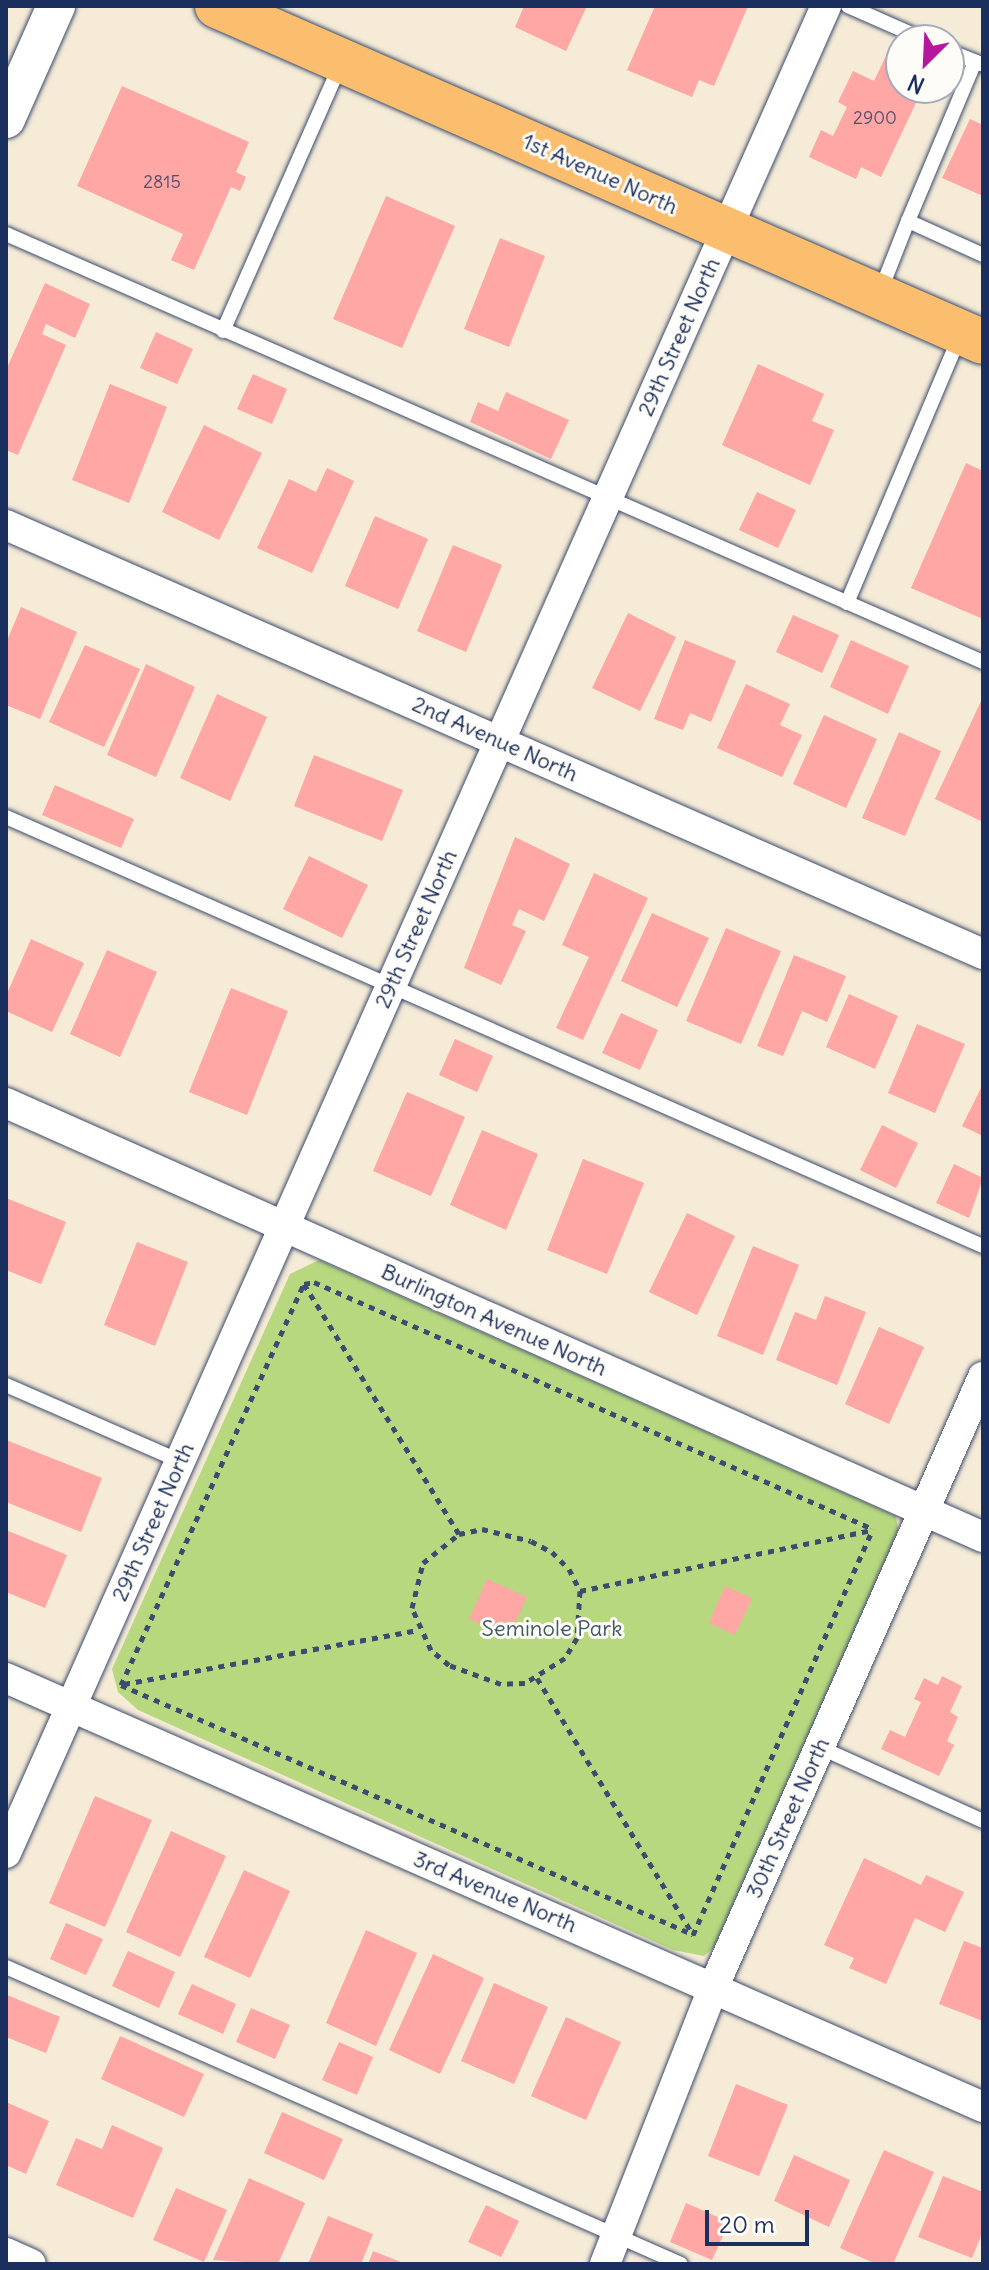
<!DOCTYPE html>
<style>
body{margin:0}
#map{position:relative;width:989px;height:2270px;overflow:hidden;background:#f5ebd6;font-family:Delius,sans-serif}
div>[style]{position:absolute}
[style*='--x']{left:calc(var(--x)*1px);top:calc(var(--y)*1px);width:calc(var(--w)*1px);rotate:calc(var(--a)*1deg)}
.green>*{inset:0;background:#b8d87f}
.building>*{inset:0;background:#fea7a5}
.path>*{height:5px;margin-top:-2.5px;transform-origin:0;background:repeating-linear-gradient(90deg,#3c4b70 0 6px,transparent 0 12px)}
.roads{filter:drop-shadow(0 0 2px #3c4b70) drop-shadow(0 0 2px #3c4b70)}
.service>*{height:14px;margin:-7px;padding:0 7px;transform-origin:7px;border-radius:7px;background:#fff}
.minor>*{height:30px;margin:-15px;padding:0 15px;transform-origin:15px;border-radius:15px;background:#fff}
.tertiary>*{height:38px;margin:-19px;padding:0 19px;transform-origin:19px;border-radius:19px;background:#fff}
.primary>*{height:44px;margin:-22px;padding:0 22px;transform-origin:22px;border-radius:22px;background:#fabe6e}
span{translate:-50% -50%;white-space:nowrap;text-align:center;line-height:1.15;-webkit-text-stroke:6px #fdfcf7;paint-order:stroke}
.number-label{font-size:18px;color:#544d70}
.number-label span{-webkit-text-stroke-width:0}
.street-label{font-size:22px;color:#1b2f5e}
.park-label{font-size:22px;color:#425966}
.frame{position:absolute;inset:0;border:8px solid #1b2f5e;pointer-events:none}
.north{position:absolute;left:885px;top:24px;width:80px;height:80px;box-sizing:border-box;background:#fdfcf7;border:2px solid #a3aaba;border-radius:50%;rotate:204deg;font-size:22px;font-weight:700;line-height:32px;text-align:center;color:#1b2f5e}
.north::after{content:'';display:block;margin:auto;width:28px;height:36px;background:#b5179e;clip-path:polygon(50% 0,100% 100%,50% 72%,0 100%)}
.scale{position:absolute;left:705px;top:2210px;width:104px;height:36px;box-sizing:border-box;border:4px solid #1b2f5e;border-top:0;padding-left:10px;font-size:24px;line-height:28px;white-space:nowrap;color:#1b2f5e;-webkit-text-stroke:6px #fdfcf7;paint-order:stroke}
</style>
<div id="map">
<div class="green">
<i style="clip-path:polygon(319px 1260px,896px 1516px,900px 1541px,724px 1939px,704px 1956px,673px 1950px,138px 1710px,118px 1692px,112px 1669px,290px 1274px)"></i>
</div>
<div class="building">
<i style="clip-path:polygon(524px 6px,587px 6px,566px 51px,515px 27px)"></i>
<i style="clip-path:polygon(655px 6px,748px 6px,714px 86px,699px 80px,692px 97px,627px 70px)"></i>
<i style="clip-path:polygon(893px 41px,901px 45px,901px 88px,923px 88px,881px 177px,861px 167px,856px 179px,809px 157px,821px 130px,833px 136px,847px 107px,838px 102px,853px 71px,874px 81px)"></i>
<i style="clip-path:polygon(122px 86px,249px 142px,236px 172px,246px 177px,240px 191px,231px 187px,194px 270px,171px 260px,183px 234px,77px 186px)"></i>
<i style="clip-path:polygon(970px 119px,983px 125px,983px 196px,942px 178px)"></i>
<i style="clip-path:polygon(386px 196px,455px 226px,402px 348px,333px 319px)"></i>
<i style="clip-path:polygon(500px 238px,545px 256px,509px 347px,464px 329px)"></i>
<i style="clip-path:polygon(45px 283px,90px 304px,75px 338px,46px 324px,42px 334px,66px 345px,18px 455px,6px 450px,6px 370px)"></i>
<i style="clip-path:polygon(156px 332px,193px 349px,177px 384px,140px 368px)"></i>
<i style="clip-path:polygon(758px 364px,824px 394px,812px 421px,834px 430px,810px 485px,722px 445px)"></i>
<i style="clip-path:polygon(253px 374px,287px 389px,272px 424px,237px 409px)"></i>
<i style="clip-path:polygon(110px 384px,167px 407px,129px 503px,72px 480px)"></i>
<i style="clip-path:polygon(506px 392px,569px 420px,551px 459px,470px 422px,478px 402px,498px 411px)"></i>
<i style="clip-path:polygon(204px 425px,262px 453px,219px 540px,162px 512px)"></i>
<i style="clip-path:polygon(966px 463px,983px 471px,983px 619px,911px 588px)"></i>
<i style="clip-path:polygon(327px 468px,354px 481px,312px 573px,257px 548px,289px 479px,316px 492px)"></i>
<i style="clip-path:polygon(757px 492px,796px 510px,778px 548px,739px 530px)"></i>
<i style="clip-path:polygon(375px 516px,428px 539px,398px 609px,345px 586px)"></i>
<i style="clip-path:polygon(453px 545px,502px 565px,466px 652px,417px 631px)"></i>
<i style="clip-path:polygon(21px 607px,77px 632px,40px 719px,6px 705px,6px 643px)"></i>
<i style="clip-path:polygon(628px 613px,676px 637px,640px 711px,592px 688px)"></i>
<i style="clip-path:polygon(793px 615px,839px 635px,822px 673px,776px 652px)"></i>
<i style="clip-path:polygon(685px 640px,736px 661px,711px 722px,690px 713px,683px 730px,654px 719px)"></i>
<i style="clip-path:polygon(851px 640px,909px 666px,888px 714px,830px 687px)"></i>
<i style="clip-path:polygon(85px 645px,140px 669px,104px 747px,49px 722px)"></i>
<i style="clip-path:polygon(146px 664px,195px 687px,156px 777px,107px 755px)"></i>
<i style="clip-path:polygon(746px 684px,790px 704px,780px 725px,802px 735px,782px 777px,717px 748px)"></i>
<i style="clip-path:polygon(217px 694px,267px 717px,230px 801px,180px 778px)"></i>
<i style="clip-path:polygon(983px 697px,983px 822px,935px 799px)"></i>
<i style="clip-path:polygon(824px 715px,877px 739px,846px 808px,793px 784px)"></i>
<i style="clip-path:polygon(899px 732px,941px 751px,905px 836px,862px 818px)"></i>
<i style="clip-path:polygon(314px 755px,403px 790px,382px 841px,294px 806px)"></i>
<i style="clip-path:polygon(55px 785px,134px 819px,121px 848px,42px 815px)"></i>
<i style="clip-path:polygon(515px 837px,570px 864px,544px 921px,519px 909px,512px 925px,526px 931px,501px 985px,464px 968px)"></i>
<i style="clip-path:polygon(309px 856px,368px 885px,342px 938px,283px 909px)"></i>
<i style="clip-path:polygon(594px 873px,648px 898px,583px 1040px,556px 1028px,589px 957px,562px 945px)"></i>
<i style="clip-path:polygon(652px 913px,709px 938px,677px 1007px,621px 981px)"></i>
<i style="clip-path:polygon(726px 928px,781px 951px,741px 1044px,686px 1021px)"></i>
<i style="clip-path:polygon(31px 939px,84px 963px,52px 1032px,6px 1011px,6px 996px)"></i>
<i style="clip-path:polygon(107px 950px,157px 972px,120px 1057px,70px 1034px)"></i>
<i style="clip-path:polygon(794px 955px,846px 976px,827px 1022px,802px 1011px,783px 1056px,757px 1046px)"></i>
<i style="clip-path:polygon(231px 988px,288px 1011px,247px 1115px,189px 1092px)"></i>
<i style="clip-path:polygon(849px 994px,898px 1016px,875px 1069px,826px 1047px)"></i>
<i style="clip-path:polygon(621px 1013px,658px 1030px,640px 1070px,602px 1053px)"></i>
<i style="clip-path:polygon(917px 1024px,965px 1044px,935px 1113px,888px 1093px)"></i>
<i style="clip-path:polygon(455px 1039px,493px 1056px,477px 1092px,439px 1075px)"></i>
<i style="clip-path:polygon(983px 1084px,983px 1136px,962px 1126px)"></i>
<i style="clip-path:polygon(407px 1092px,465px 1117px,431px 1196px,373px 1171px)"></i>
<i style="clip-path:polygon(882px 1125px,918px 1143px,896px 1188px,860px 1170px)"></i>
<i style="clip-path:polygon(482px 1130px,538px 1154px,506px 1230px,450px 1205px)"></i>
<i style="clip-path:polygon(583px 1159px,644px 1183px,607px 1274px,547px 1250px)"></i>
<i style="clip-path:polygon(954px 1164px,983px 1178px,969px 1218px,936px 1203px)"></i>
<i style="clip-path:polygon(6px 1198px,66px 1222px,41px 1284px,6px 1270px)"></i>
<i style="clip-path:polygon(687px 1213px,735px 1236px,697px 1315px,649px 1292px)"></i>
<i style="clip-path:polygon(137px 1242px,188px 1262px,155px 1346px,104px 1325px)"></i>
<i style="clip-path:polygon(753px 1246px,799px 1265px,763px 1355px,717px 1336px)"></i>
<i style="clip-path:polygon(825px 1296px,866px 1312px,837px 1385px,776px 1360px,795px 1312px,816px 1320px)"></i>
<i style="clip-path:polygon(879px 1327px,924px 1347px,889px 1424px,845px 1404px)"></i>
<i style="clip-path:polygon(6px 1440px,102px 1478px,81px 1532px,6px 1502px)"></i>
<i style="clip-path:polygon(6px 1530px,67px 1555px,45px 1608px,6px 1592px)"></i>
<i style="clip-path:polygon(487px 1579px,527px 1597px,509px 1637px,469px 1619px)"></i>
<i style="clip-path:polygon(725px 1586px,752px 1598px,735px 1635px,709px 1623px)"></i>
<i style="clip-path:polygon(942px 1676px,962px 1686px,950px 1712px,958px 1717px,947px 1741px,954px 1745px,939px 1776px,881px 1749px,890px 1730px,905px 1737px,921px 1702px,914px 1699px,924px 1678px,938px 1685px)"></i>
<i style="clip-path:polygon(95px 1796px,152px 1820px,105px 1927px,49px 1903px)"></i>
<i style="clip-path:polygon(171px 1831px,226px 1856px,180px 1957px,126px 1932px)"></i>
<i style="clip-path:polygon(864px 1858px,921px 1885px,926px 1875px,964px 1892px,945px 1932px,915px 1918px,886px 1984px,849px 1968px,854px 1958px,824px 1945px)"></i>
<i style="clip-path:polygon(244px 1870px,290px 1891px,250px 1978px,204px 1957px)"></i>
<i style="clip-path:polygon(66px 1923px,103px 1939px,86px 1975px,50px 1959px)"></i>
<i style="clip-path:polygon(366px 1930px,417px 1953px,376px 2046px,326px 2023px)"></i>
<i style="clip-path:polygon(964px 1941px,983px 1948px,983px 2021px,939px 2004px)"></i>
<i style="clip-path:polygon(128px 1951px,175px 1972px,159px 2008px,112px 1986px)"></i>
<i style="clip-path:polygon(433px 1954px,484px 1978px,440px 2074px,389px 2050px)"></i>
<i style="clip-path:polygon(494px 1983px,548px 2007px,514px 2084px,461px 2061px)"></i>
<i style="clip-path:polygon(192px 1984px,236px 2004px,223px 2034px,178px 2014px)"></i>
<i style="clip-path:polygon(7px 1995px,60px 2017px,46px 2053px,6px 2037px)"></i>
<i style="clip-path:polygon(251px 2008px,290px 2025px,275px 2059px,236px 2042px)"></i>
<i style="clip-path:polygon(566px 2017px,621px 2042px,586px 2120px,531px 2096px)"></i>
<i style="clip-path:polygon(120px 2036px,204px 2074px,184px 2117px,101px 2079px)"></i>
<i style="clip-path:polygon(339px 2042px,373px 2057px,357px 2095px,322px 2080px)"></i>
<i style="clip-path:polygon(736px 2084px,788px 2105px,759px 2176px,708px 2156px)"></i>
<i style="clip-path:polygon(6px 2102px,49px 2121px,26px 2174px,6px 2165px)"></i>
<i style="clip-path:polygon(282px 2112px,343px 2139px,324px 2180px,264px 2153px)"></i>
<i style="clip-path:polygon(112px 2125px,163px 2148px,133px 2218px,56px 2185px,76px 2138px,102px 2149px)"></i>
<i style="clip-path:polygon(884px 2150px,934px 2172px,893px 2264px,876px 2264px,840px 2248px)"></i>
<i style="clip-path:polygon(794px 2155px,850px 2180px,829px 2227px,774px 2201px)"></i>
<i style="clip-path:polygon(943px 2176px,983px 2192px,983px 2231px,972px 2258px,918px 2237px)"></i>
<i style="clip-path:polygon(249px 2178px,305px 2203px,278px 2264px,213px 2260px)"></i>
<i style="clip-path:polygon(176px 2188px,227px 2210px,204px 2262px,153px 2240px)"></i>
<i style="clip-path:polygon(686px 2203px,729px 2222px,712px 2260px,670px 2242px)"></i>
<i style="clip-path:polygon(486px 2205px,519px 2221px,501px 2257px,468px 2242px)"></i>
<i style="clip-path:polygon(328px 2216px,373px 2234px,361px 2264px,308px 2264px)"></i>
<i style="clip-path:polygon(373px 2251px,406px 2264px,368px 2264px)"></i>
</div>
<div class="path">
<i style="--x:304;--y:1284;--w:294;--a:58.2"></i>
<i style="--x:482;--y:1529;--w:50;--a:13.8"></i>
<i style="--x:531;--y:1541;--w:24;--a:28"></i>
<i style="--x:552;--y:1552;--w:24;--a:45"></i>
<i style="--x:569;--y:1569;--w:25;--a:63"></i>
<i style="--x:580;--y:1591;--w:47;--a:93.7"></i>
<i style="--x:577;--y:1638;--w:23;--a:121"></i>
<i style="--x:565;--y:1658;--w:47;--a:148"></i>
<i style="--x:525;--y:1683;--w:24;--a:178"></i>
<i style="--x:501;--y:1684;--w:55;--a:-159.9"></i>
<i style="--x:449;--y:1665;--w:23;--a:-140"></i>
<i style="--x:431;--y:1650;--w:46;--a:-114.3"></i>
<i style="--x:412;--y:1608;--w:46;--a:-76.3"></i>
<i style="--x:423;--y:1563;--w:46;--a:-38.9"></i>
<i style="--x:459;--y:1534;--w:24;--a:-12"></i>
<i style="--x:580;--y:1591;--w:298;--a:-11.8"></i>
<i style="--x:537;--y:1678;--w:301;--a:58.7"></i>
<i style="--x:693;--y:1935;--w:444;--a:-66.1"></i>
<i style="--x:124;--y:1684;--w:299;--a:-10.4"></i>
<i style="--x:121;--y:1685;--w:441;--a:-65.5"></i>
<i style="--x:304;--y:1284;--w:10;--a:-11"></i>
<i style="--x:314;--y:1282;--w:611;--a:23.84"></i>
<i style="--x:121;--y:1685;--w:623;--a:23.56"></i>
</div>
<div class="roads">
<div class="service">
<i style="--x:848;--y:6;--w:84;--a:23.8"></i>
<i style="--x:949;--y:51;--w:37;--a:22"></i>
<i style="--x:908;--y:221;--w:173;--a:-67.2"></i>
<i style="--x:6;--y:234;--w:1067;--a:23.66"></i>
<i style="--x:880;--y:292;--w:76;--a:-68.5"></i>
<i style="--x:908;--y:221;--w:82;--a:24.4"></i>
<i style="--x:223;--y:331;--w:292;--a:-66.2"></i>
<i style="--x:847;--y:603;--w:291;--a:-67.1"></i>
<i style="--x:6;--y:817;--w:1067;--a:23.71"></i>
<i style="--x:6;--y:1385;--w:190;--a:23.6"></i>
<i style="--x:819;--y:1747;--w:180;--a:24.3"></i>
<i style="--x:6;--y:1967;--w:737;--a:23.75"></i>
</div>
<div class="minor">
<i style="--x:6;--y:525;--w:1067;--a:23.71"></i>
<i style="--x:6;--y:1103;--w:1069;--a:23.95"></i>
<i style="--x:6;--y:1678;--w:1067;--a:23.71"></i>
<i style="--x:6;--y:1853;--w:2021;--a:-66.06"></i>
<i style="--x:6;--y:2253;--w:27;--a:24"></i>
<i style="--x:605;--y:2264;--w:299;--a:-68.6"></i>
<i style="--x:714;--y:1986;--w:666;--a:-66.17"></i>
</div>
<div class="tertiary">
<i style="--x:6;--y:119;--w:124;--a:-66.1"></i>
</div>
<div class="primary">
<i style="--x:217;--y:6;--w:836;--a:23.68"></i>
</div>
</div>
<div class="number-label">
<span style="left:875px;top:118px">2900</span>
<span style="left:162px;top:182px">2815</span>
</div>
<div class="street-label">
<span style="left:600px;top:174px;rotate:24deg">1st Avenue North</span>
<span style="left:679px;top:337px;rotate:-66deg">29th Street North</span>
<span style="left:495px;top:739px;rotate:24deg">2nd Avenue North</span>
<span style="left:416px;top:929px;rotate:-66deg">29th Street North</span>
<span style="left:494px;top:1320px;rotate:24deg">Burlington Avenue North</span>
<span style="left:153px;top:1522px;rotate:-66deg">29th Street North</span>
<span style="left:788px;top:1818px;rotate:-66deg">30th Street North</span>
<span style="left:495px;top:1892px;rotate:23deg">3rd Avenue North</span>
</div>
<div class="park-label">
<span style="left:552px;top:1629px">Seminole Park</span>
</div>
<div class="frame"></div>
<div class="north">N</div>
<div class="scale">20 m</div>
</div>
